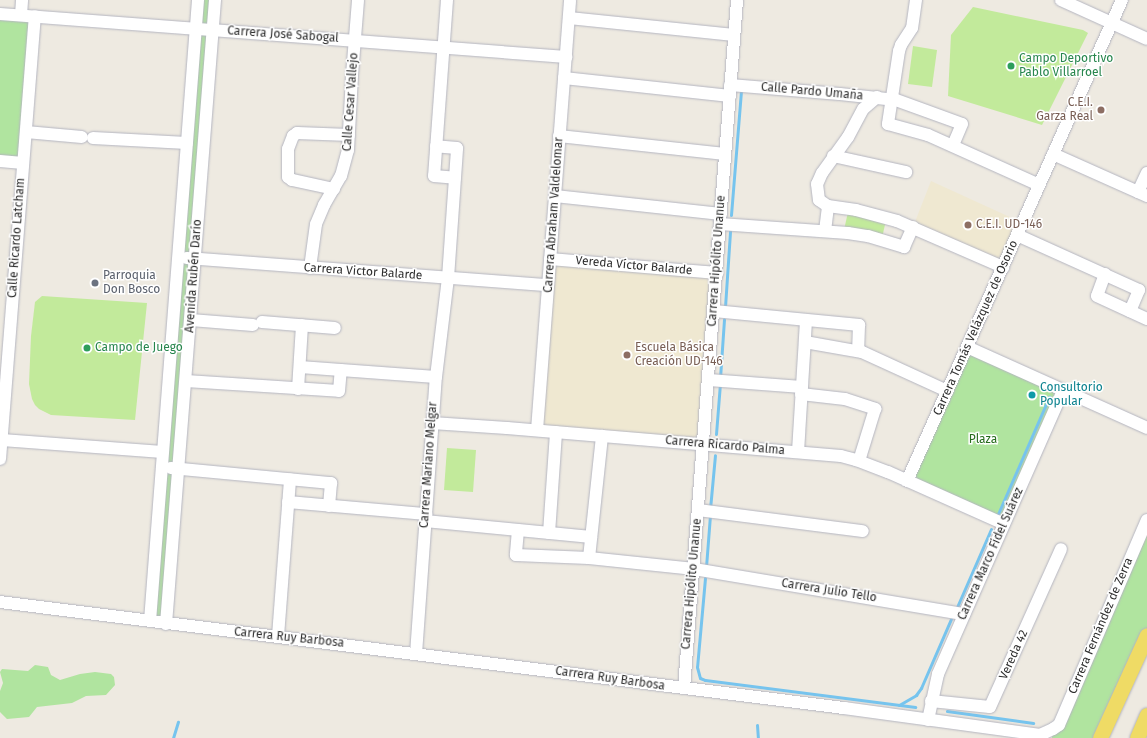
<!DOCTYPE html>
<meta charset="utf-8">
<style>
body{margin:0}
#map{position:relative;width:1147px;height:738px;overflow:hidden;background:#eeeae1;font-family:"Fira Sans",sans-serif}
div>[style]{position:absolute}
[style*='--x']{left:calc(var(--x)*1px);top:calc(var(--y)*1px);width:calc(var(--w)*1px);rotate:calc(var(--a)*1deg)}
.education>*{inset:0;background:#efe8d1}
.green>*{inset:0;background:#b0e49f}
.pitch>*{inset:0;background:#c2ea9b}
.stream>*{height:3px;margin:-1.5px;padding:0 1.5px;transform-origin:1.5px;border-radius:1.5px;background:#76c4ee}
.roads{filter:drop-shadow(0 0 1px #b4b5c0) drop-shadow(0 0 1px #b4b5c0)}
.minor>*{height:12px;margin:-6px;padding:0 6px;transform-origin:6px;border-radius:6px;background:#fff}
.major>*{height:15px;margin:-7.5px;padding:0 7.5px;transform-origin:7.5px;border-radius:7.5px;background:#efdb65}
.dots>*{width:11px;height:11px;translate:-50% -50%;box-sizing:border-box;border:2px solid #fff;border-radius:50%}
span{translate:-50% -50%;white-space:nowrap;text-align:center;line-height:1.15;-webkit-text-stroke:3px #fff;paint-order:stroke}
.street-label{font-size:12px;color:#2e2e2e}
.leisure-label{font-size:12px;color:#27864d}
.left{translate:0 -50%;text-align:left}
.education-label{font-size:12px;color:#785e54}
.right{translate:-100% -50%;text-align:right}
.worship-label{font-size:12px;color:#5b616d}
.culture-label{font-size:12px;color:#0d838f}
.park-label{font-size:12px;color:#266c1c}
</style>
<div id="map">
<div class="education">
<i style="clip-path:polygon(931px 181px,1023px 223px,1003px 267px,913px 227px)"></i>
<i style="clip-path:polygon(550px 259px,717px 273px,704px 444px,537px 430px)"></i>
</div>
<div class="green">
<i style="clip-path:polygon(198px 0,215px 0,166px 624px,150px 621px)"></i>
<i style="clip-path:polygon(0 14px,35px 16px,23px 163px,0 161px)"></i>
<i style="clip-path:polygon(967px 347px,1063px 390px,1004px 524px,907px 481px)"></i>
<i style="clip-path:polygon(1147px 520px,1147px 635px,1100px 738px,1052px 738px,1053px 729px)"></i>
<i style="clip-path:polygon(35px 665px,48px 667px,51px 675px,60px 680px,80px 674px,95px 672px,111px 674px,114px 677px,115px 685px,106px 695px,86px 696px,72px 703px,37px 707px,29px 717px,7px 719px,0 712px,0 691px,3px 683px,0 672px,2px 669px,28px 671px)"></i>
</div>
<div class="pitch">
<i style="clip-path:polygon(973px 7px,1083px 30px,1088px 33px,1042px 125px,948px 96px,951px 35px)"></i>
<i style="clip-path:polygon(913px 46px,937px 50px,932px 87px,908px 84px)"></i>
<i style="clip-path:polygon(848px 212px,886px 220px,882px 238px,844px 230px)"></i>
<i style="clip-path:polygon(42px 296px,147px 303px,135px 420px,51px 415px,39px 409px,35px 405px,32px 399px,29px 384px,31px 336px,35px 302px)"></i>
<i style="clip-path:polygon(447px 448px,476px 450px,473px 492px,444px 490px)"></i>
</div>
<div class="stream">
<i style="--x:731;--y:215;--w:124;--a:-85.4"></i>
<i style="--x:725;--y:307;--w:76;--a:-86.2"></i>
<i style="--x:720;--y:378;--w:59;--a:-86.1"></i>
<i style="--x:716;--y:434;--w:51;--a:-85.5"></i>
<i style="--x:710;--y:509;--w:54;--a:-84.7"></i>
<i style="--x:998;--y:514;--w:128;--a:-66.4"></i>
<i style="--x:706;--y:567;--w:52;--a:-85.6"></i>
<i style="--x:705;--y:578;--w:89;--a:95.1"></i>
<i style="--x:697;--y:667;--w:11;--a:75"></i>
<i style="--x:700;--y:678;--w:5;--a:22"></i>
<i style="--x:705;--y:680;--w:212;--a:7.3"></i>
<i style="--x:957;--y:607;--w:85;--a:-66.4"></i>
<i style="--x:899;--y:705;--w:20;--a:-30"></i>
<i style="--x:916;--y:695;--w:9;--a:-54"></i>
<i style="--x:921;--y:688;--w:75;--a:-66.5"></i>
<i style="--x:947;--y:711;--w:87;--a:7.9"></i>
<i style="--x:757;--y:725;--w:13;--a:86"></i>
<i style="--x:173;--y:738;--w:17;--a:-73"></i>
</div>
<div class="roads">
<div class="minor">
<i style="--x:447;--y:0;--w:176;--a:94.2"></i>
<i style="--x:434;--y:176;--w:21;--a:5"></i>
<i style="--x:916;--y:0;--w:28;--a:98"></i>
<i style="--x:912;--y:28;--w:20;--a:123"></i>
<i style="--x:901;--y:45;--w:6;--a:108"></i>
<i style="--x:899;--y:51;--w:74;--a:98.6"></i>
<i style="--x:888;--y:124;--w:41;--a:15.4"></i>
<i style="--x:928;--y:135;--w:122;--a:24.2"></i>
<i style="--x:1061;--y:0;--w:94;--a:24.4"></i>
<i style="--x:0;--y:14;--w:568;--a:4.34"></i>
<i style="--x:21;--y:15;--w:15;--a:-86"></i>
<i style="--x:569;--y:18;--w:166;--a:5.9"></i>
<i style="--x:564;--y:78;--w:167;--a:6.2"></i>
<i style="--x:730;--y:85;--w:110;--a:4.7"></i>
<i style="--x:840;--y:94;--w:56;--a:6.1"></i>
<i style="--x:896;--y:100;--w:70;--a:20"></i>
<i style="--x:962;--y:124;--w:23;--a:113"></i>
<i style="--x:877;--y:97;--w:18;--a:139"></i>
<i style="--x:863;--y:109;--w:32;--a:118"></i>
<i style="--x:848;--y:137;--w:44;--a:125.8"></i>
<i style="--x:822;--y:173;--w:12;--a:114"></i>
<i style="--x:817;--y:184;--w:16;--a:83"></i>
<i style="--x:819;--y:200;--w:11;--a:34"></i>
<i style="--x:828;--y:206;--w:28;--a:8"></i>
<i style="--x:856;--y:210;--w:42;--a:15"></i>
<i style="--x:897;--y:221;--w:116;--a:23.5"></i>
<i style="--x:26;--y:132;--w:56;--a:5.1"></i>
<i style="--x:559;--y:136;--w:167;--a:6.2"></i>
<i style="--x:93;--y:138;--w:94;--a:3"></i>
<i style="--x:1053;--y:154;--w:103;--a:24.1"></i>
<i style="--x:833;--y:156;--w:75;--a:12.4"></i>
<i style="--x:0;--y:161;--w:23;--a:5"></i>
<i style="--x:334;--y:189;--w:43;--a:-167.9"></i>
<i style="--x:292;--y:180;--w:5;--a:-143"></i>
<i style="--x:288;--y:177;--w:28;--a:-90"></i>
<i style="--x:288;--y:149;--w:14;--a:-69"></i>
<i style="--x:293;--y:136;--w:5;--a:-37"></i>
<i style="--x:297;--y:133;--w:52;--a:2.2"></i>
<i style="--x:1138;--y:192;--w:21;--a:-65"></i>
<i style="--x:555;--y:196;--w:167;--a:6.2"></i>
<i style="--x:720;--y:224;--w:128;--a:4"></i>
<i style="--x:848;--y:233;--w:20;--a:9"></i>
<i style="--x:868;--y:236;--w:38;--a:17"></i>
<i style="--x:904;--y:247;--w:22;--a:-66"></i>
<i style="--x:825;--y:231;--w:25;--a:-83"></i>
<i style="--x:1017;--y:235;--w:134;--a:24.3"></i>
<i style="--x:1139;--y:290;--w:23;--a:113"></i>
<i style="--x:187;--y:258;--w:362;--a:4.3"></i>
<i style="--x:550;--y:259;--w:168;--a:4.8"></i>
<i style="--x:310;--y:268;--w:44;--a:-82.2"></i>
<i style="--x:316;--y:224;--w:21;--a:-67"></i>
<i style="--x:324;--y:205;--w:34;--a:-60"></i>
<i style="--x:341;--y:176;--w:27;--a:-75"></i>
<i style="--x:348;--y:150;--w:75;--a:-86.9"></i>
<i style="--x:352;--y:75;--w:75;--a:-85.4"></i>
<i style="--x:1105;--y:274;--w:23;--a:110"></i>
<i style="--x:1097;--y:296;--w:55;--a:24.7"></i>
<i style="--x:714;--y:311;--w:146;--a:5.5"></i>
<i style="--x:859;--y:325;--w:26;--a:92"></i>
<i style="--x:191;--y:320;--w:62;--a:4.6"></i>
<i style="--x:262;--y:322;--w:73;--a:4.7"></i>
<i style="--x:805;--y:342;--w:58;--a:10"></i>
<i style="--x:862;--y:352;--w:94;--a:24.6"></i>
<i style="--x:967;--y:347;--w:197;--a:24.2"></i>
<i style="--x:300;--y:367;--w:136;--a:4.2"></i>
<i style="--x:709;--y:380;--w:93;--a:4.3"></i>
<i style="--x:186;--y:381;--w:153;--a:3.7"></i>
<i style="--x:339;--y:391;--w:21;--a:-85"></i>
<i style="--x:298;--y:389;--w:64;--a:-86.4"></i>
<i style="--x:801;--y:394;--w:44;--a:6.5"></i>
<i style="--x:845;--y:399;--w:32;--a:18"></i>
<i style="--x:875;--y:409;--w:54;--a:107.1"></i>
<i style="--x:432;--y:423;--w:75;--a:3.8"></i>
<i style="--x:507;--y:428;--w:335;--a:4.8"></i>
<i style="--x:841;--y:456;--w:16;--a:15"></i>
<i style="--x:856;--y:460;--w:34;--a:21"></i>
<i style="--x:888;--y:472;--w:127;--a:24.1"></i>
<i style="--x:537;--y:430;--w:431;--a:-85.6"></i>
<i style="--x:2;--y:440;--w:161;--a:4.3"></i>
<i style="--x:798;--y:452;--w:132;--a:-86.5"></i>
<i style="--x:0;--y:459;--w:444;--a:-85.5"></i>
<i style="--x:171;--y:468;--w:161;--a:5.4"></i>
<i style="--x:331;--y:483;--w:23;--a:95"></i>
<i style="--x:907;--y:481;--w:527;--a:-65.92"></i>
<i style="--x:288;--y:502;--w:139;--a:5"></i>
<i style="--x:698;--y:510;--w:166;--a:7.3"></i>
<i style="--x:425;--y:521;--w:167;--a:5.5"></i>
<i style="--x:518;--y:530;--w:25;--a:95"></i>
<i style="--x:516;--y:555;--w:73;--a:2.4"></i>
<i style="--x:589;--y:558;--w:106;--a:6"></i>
<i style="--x:694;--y:569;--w:274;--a:9.5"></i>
<i style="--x:549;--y:533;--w:101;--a:-86"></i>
<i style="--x:589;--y:558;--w:123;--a:-83.9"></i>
<i style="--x:0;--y:602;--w:851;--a:7.16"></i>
<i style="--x:844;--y:708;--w:198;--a:7.8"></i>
<i style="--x:1040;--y:735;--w:14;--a:-25"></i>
<i style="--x:1053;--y:729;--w:7;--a:-34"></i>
<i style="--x:1059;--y:725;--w:223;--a:-66.8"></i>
<i style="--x:150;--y:621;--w:623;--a:-85.58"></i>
<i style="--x:166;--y:624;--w:626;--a:-85.51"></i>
<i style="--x:278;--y:636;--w:157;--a:-85.6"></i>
<i style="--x:416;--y:654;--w:278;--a:-85.9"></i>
<i style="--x:436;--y:377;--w:100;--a:-83.1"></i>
<i style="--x:448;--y:278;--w:130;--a:-86"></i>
<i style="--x:457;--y:148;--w:21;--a:-175"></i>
<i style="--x:684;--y:688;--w:690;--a:-85.59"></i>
<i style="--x:931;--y:701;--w:59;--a:5.8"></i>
<i style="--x:990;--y:707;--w:173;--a:-65.8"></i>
<i style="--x:928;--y:720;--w:47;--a:-77.7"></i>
<i style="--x:938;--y:674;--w:310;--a:-66.2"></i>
</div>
<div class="major">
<i style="--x:1100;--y:738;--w:113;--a:-65.5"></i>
<i style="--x:1137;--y:738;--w:25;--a:-67"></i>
</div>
</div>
<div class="dots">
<i style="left:1011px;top:66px;background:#2e9e5b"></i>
<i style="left:1101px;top:110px;background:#8d6e63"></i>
<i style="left:968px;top:225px;background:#8d6e63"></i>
<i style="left:95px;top:283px;background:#6b7280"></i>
<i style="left:87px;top:348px;background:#2e9e5b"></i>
<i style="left:627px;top:355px;background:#8d6e63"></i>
<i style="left:1032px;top:395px;background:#0f9aa8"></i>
</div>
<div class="street-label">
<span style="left:283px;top:35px;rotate:4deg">Carrera José Sabogal</span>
<span style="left:812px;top:92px;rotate:5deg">Calle Pardo Umaña</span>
<span style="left:351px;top:102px;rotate:-86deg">Calle Cesar Vallejo</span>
<span style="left:554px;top:215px;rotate:-86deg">Carrera Abraham Valdelomar</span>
<span style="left:17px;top:238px;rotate:-86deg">Calle Ricardo Latcham</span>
<span style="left:717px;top:261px;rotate:-86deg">Carrera Hipólito Unanue</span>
<span style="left:634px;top:266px;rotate:5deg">Vereda Víctor Balarde</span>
<span style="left:363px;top:272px;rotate:4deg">Carrera Victor Balarde</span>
<span style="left:194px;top:276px;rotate:-86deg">Avenida Rubén Darío</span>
<span style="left:976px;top:328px;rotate:-66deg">Carrera Tomás Velázquez de Osorio</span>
<span style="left:725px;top:446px;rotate:5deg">Carrera Ricardo Palma</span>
<span style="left:429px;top:465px;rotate:-86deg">Carrera Mariano Melgar</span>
<span style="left:991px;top:554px;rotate:-66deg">Carrera Marco Fidel Suárez</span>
<span style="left:692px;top:584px;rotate:-85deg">Carrera Hipólito Unanue</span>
<span style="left:829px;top:591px;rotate:9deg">Carrera Julio Tello</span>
<span style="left:1101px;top:626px;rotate:-67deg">Carrera Fernández de Zerra</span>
<span style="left:289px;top:638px;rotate:6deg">Carrera Ruy Barbosa</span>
<span style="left:1014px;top:655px;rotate:-66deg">Vereda 42</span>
<span style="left:610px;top:679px;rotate:8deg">Carrera Ruy Barbosa</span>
</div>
<div class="leisure-label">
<span class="left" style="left:1019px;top:66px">Campo Deportivo<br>Pablo Villarroel</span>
<span class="left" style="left:95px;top:348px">Campo de Juego</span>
</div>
<div class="education-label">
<span class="right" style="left:1093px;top:110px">C.E.I.<br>Garza Real</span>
<span class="left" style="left:976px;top:225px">C.E.I. UD-146</span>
<span class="left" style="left:635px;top:355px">Escuela Básica<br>Creación UD-146</span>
</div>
<div class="worship-label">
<span class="left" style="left:103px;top:283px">Parroquia<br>Don Bosco</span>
</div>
<div class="culture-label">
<span class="left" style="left:1040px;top:395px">Consultorio<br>Popular</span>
</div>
<div class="park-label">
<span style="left:983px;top:440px">Plaza</span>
</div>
</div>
